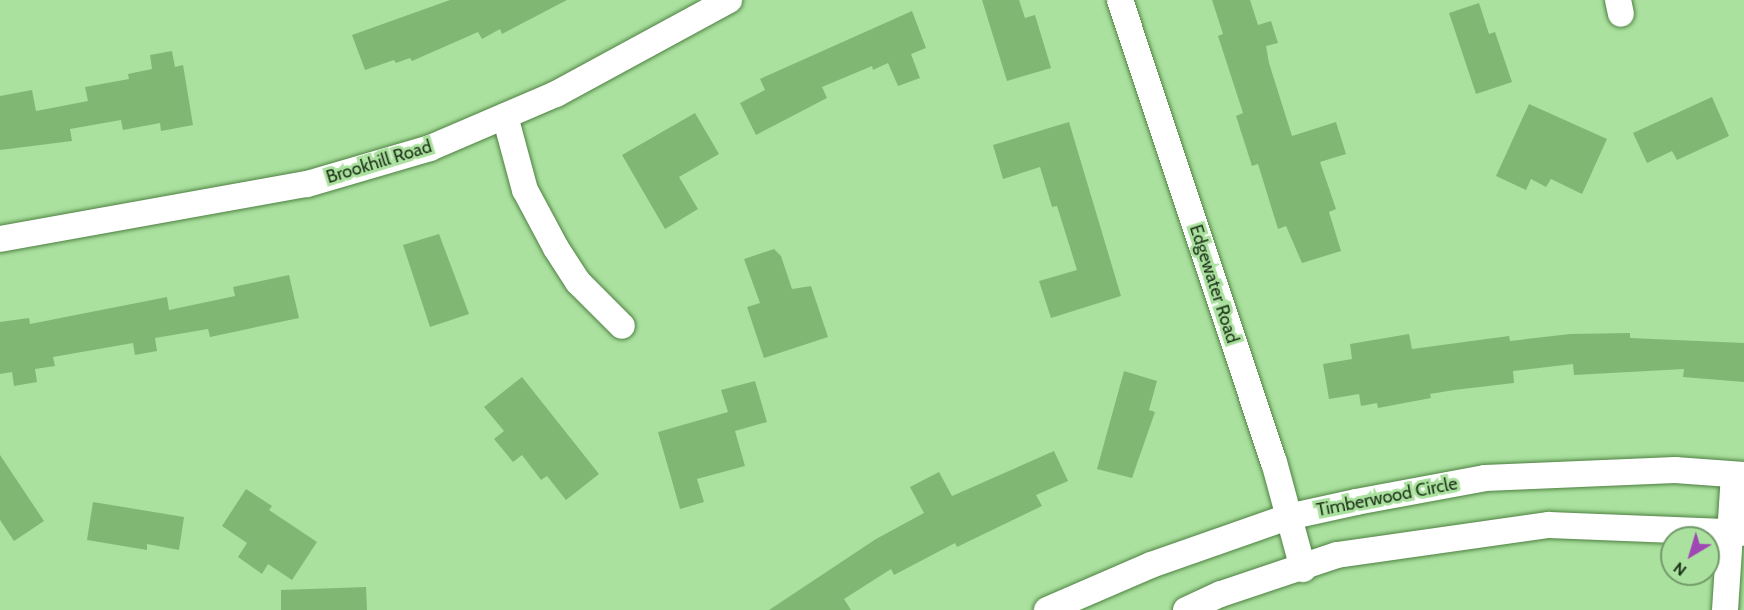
<!DOCTYPE html>
<style>
body{margin:0}
#map{position:relative;width:1744px;height:610px;overflow:hidden;background:#abe19f;font-family:Cabin,sans-serif}
div>[style]{position:absolute}
[style*='--x']{left:calc(var(--x)*1px);top:calc(var(--y)*1px);width:calc(var(--w)*1px);rotate:calc(var(--a)*1deg)}
.building>*{inset:0;background:#80b773}
.roads{filter:drop-shadow(0 0 2px #4e8042) drop-shadow(0 0 2px #4e8042)}
.minor>*{height:26px;margin:-13px;padding:0 13px;transform-origin:13px;border-radius:13px;background:#fff}
span{translate:-50% -50%;white-space:nowrap;text-align:center;line-height:1.15;-webkit-text-stroke:6px #abe19f;paint-order:stroke}
.street-label{font-size:18px;color:#1c3218}
.north{position:absolute;left:1660px;top:526px;width:60px;height:60px;box-sizing:border-box;background:#abe19f;border:2px solid #729b69;border-radius:50%;rotate:218deg;font-size:16px;font-weight:700;line-height:24px;text-align:center;color:#1c3218}
.north::after{content:'';display:block;margin:auto;width:21px;height:27px;background:#9f47b3;clip-path:polygon(50% 0,100% 100%,50% 72%,0 100%)}
</style>
<div id="map">
<div class="building">
<i style="clip-path:polygon(450px 0,567px 0,502px 34px,500px 29px,482px 39px,478px 32px,412px 61px,410px 58px,396px 63px,394px 60px,365px 70px,352px 35px)"></i>
<i style="clip-path:polygon(982px 0,1019px 0,1025px 18px,1035px 15px,1051px 68px,1007px 81px)"></i>
<i style="clip-path:polygon(1212px 0,1250px 0,1258px 25px,1271px 21px,1278px 43px,1266px 46px,1269px 63px,1292px 136px,1336px 122px,1346px 154px,1320px 162px,1336px 209px,1329px 212px,1341px 251px,1302px 263px,1286px 226px,1278px 229px,1258px 164px,1252px 166px,1236px 116px,1243px 113px,1218px 36px,1223px 34px)"></i>
<i style="clip-path:polygon(1479px 3px,1489px 34px,1495px 32px,1512px 82px,1476px 94px,1449px 13px)"></i>
<i style="clip-path:polygon(912px 11px,926px 48px,911px 54px,920px 78px,898px 86px,888px 63px,873px 70px,872px 66px,822px 87px,827px 98px,756px 135px,740px 103px,765px 90px,760px 79px)"></i>
<i style="clip-path:polygon(172px 51px,175px 67px,183px 65px,193px 125px,161px 131px,160px 123px,123px 130px,121px 120px,70px 129px,72px 141px,0 150px,0 96px,32px 90px,36px 111px,88px 101px,85px 87px,129px 79px,128px 74px,152px 69px,150px 55px)"></i>
<i style="clip-path:polygon(1712px 97px,1729px 136px,1677px 160px,1672px 151px,1647px 163px,1633px 133px)"></i>
<i style="clip-path:polygon(1529px 104px,1607px 139px,1582px 194px,1551px 179px,1546px 187px,1531px 179px,1526px 190px,1496px 176px)"></i>
<i style="clip-path:polygon(695px 113px,719px 154px,679px 177px,698px 209px,665px 229px,622px 155px)"></i>
<i style="clip-path:polygon(1069px 122px,1121px 296px,1051px 318px,1039px 281px,1077px 270px,1057px 206px,1052px 207px,1040px 167px,1003px 179px,993px 145px)"></i>
<i style="clip-path:polygon(439px 234px,469px 314px,430px 327px,403px 245px)"></i>
<i style="clip-path:polygon(774px 249px,781px 256px,792px 289px,811px 286px,828px 337px,764px 358px,747px 307px,760px 303px,744px 259px)"></i>
<i style="clip-path:polygon(289px 275px,299px 318px,210px 337px,208px 329px,155px 338px,157px 351px,135px 355px,133px 343px,53px 357px,55px 366px,35px 369px,37px 382px,14px 386px,12px 372px,0 374px,0 322px,29px 318px,30px 324px,167px 297px,169px 310px,235px 296px,233px 287px)"></i>
<i style="clip-path:polygon(1630px 333px,1630px 338px,1744px 343px,1744px 382px,1683px 377px,1684px 369px,1574px 375px,1573px 364px,1513px 371px,1514px 383px,1454px 390px,1430px 394px,1431px 398px,1378px 408px,1377px 403px,1361px 406px,1359px 394px,1329px 399px,1323px 364px,1352px 359px,1350px 344px,1409px 334px,1412px 349px,1509px 336px,1510px 341px,1570px 334px)"></i>
<i style="clip-path:polygon(1124px 371px,1157px 381px,1149px 410px,1155px 412px,1132px 478px,1097px 469px)"></i>
<i style="clip-path:polygon(522px 377px,599px 474px,566px 500px,547px 476px,541px 480px,522px 455px,513px 462px,494px 439px,504px 431px,484px 407px)"></i>
<i style="clip-path:polygon(755px 381px,767px 422px,735px 431px,745px 466px,697px 479px,704px 502px,680px 509px,658px 432px,728px 412px,721px 390px)"></i>
<i style="clip-path:polygon(1054px 451px,1068px 481px,1036px 495px,1042px 506px,957px 547px,955px 543px,894px 575px,891px 569px,844px 599px,851px 610px,769px 610px,876px 539px,924px 513px,910px 487px,939px 472px,952px 496px)"></i>
<i style="clip-path:polygon(0 455px,44px 521px,14px 541px,0 520px)"></i>
<i style="clip-path:polygon(246px 489px,272px 506px,269px 510px,317px 542px,292px 580px,268px 564px,262px 574px,238px 557px,247px 543px,222px 526px)"></i>
<i style="clip-path:polygon(93px 502px,184px 517px,179px 550px,147px 544px,147px 550px,87px 540px)"></i>
<i style="clip-path:polygon(366px 587px,367px 610px,281px 610px,281px 590px)"></i>
</div>
<div class="roads">
<div class="minor">
<i style="--x:1120;--y:0;--w:487;--a:71.6"></i>
<i style="--x:1274;--y:462;--w:111;--a:74.8"></i>
<i style="--x:1618;--y:0;--w:14;--a:78"></i>
<i style="--x:505;--y:116;--w:77;--a:74.9"></i>
<i style="--x:525;--y:190;--w:66;--a:61.9"></i>
<i style="--x:556;--y:248;--w:40;--a:57.1"></i>
<i style="--x:578;--y:282;--w:62;--a:45"></i>
<i style="--x:0;--y:239;--w:312;--a:-10.2"></i>
<i style="--x:307;--y:184;--w:128;--a:-16.3"></i>
<i style="--x:430;--y:148;--w:137;--a:-23.2"></i>
<i style="--x:556;--y:94;--w:197;--a:-28.5"></i>
<i style="--x:1047;--y:610;--w:113;--a:-23.4"></i>
<i style="--x:1151;--y:565;--w:145;--a:-19.3"></i>
<i style="--x:1288;--y:517;--w:70;--a:-12.4"></i>
<i style="--x:1356;--y:502;--w:131;--a:-10.5"></i>
<i style="--x:1485;--y:478;--w:190;--a:-2.4"></i>
<i style="--x:1675;--y:470;--w:69;--a:4.1"></i>
<i style="--x:1186;--y:610;--w:38;--a:-25"></i>
<i style="--x:1221;--y:594;--w:122;--a:-18.6"></i>
<i style="--x:1337;--y:555;--w:214;--a:-8.1"></i>
<i style="--x:1549;--y:525;--w:195;--a:2.3"></i>
<i style="--x:1725;--y:610;--w:135;--a:-86.2"></i>
</div>
</div>
<div class="street-label">
<span style="left:379px;top:162px;rotate:-17deg">Brookhill Road</span>
<span style="left:1214px;top:284px;rotate:72deg">Edgewater Road</span>
<span style="left:1387px;top:497px;rotate:-11deg">Timberwood Circle</span>
</div>
<div class="north">N</div>
</div>
